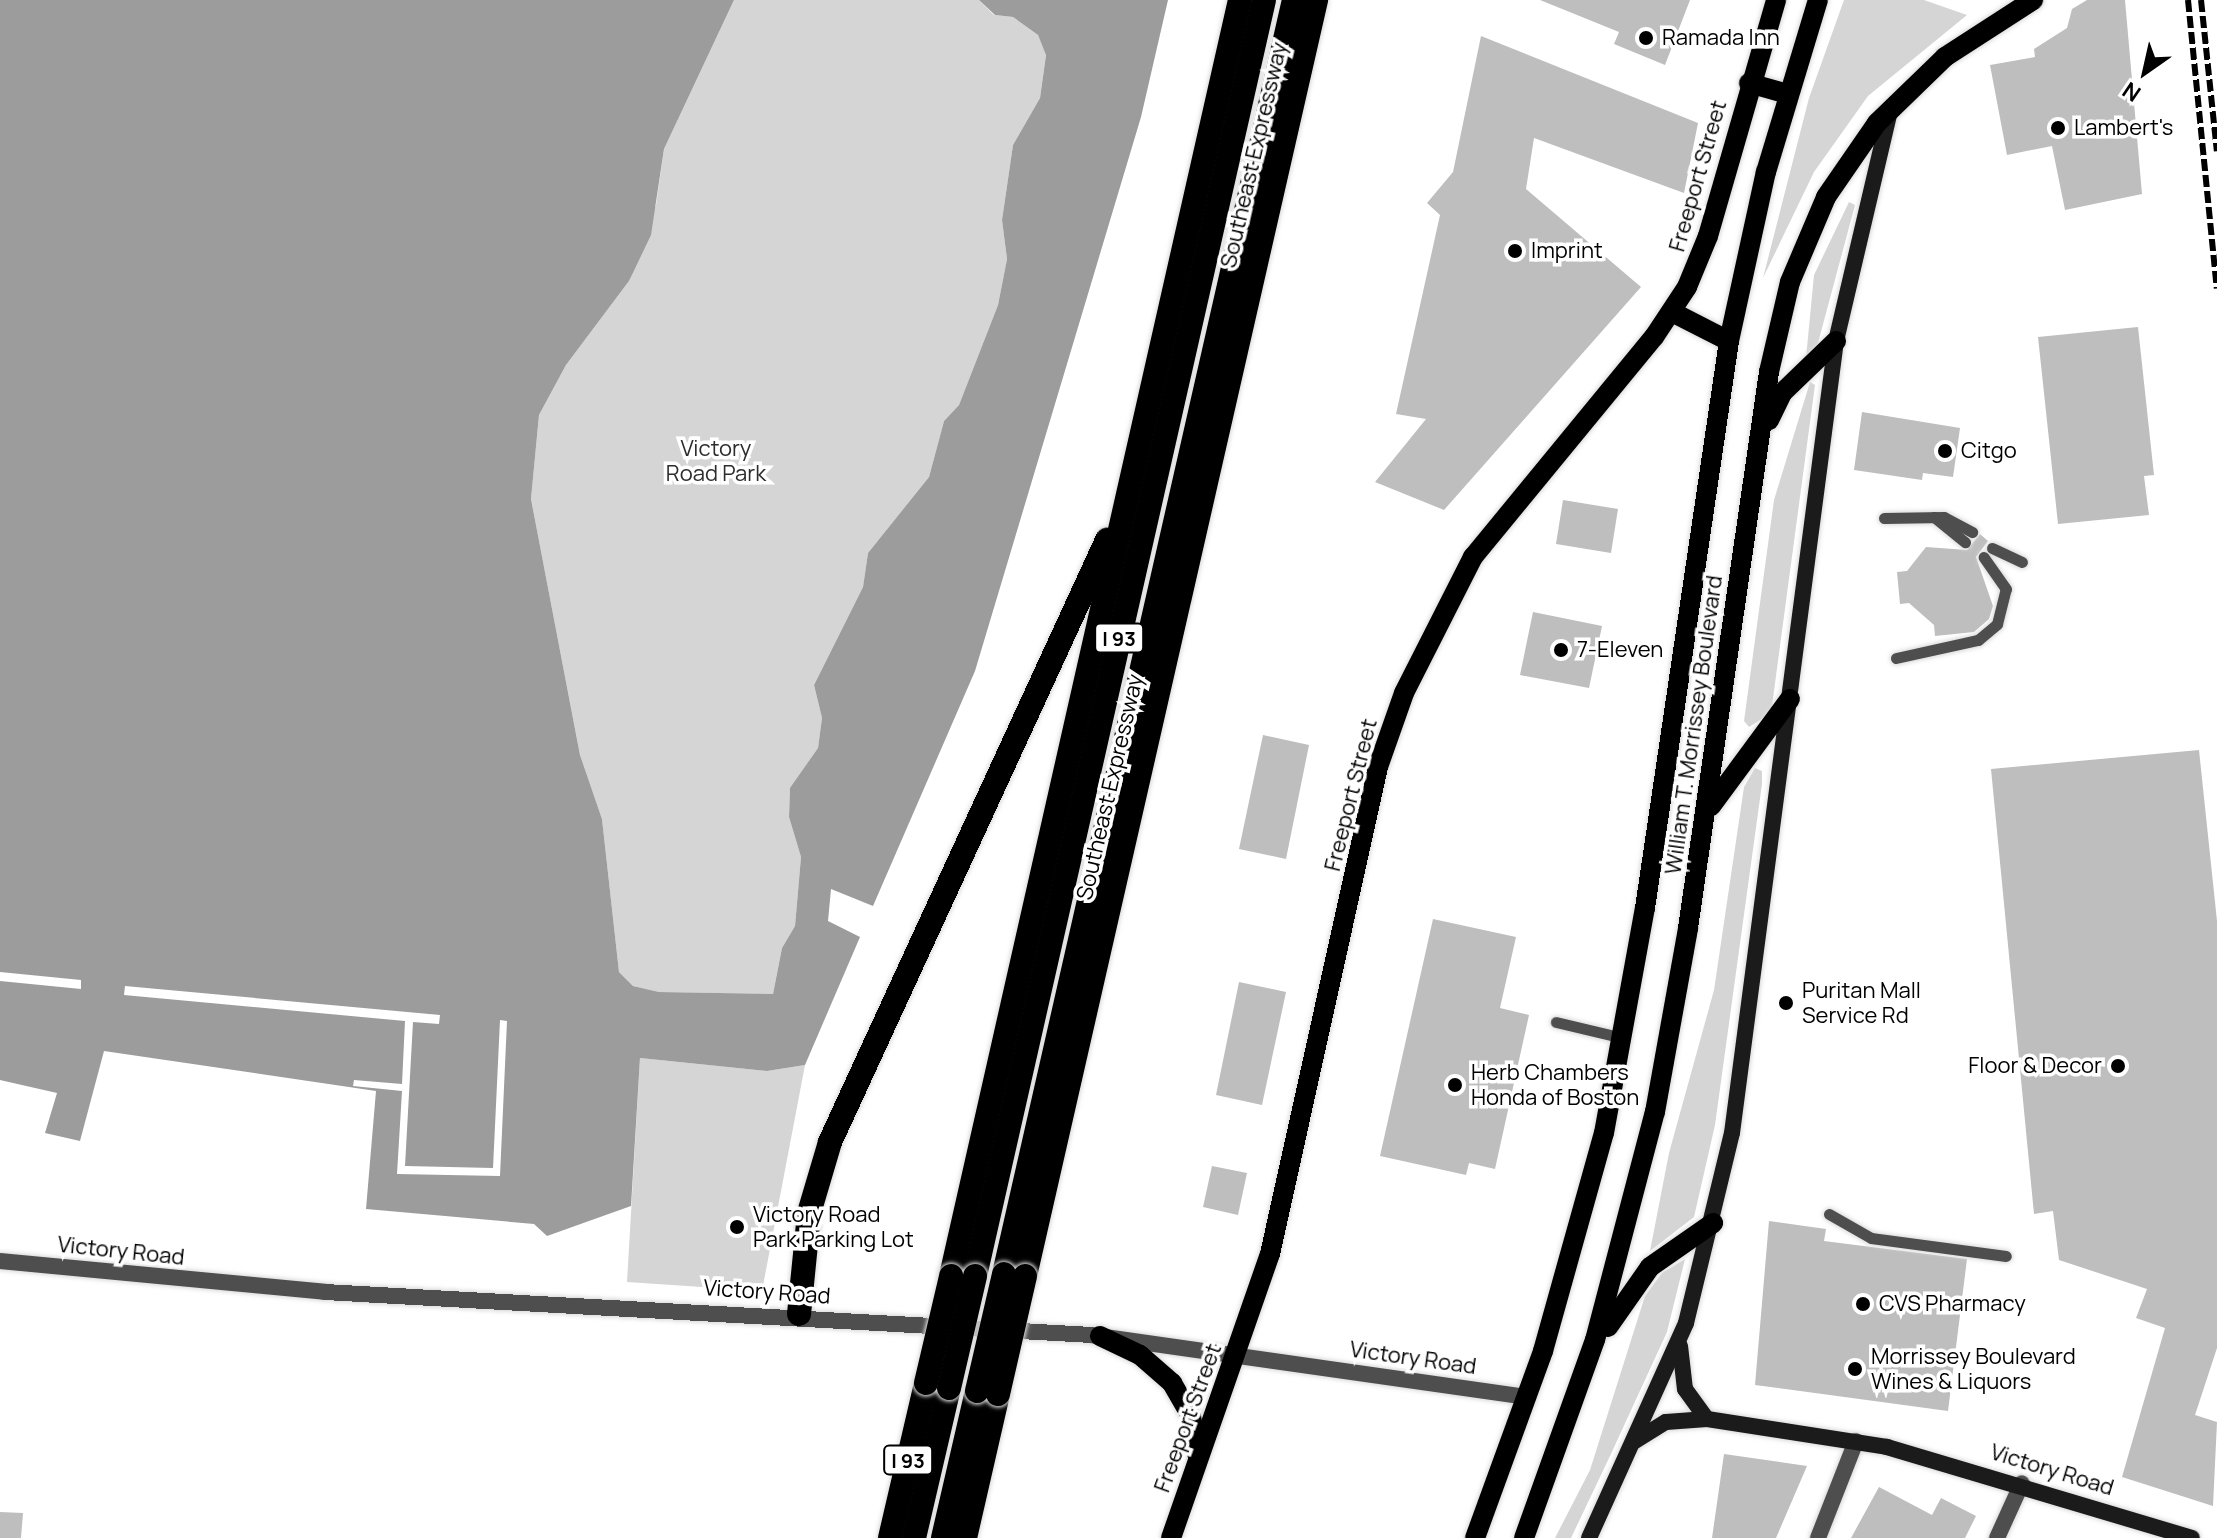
<!DOCTYPE html>
<style>
body{margin:0}
#map{position:relative;width:2217px;height:1538px;overflow:hidden;background:#fff;font-family:Manrope,sans-serif}
div>[style]{position:absolute}
[style*='--x']{left:calc(var(--x)*1px);top:calc(var(--y)*1px);width:calc(var(--w)*1px);rotate:calc(var(--a)*1deg)}
.green>*{inset:0;background:#d5d5d5}
.water>*{inset:0;background:#9c9c9c}
.pier>*{inset:0;background:#fff}
.building>*{inset:0;background:#bebebe}
.roads{filter:drop-shadow(0 0 2px #dbdbdb) drop-shadow(0 0 2px #dbdbdb)}
.service>*{height:11px;margin:-5.5px;padding:0 5.5px;transform-origin:5.5px;border-radius:5.5px;background:#4e4e4e}
.minor>*{height:16px;margin:-8px;padding:0 8px;transform-origin:8px;border-radius:8px;background:#4e4e4e}
.secondary>*{height:16px;margin:-8px;padding:0 8px;transform-origin:8px;border-radius:8px;background:#1b1b1b}
.primary>*{height:20px;margin:-10px;padding:0 10px;transform-origin:10px;border-radius:10px;background:#000}
.motorway>*{height:24px;margin:-12px;padding:0 12px;transform-origin:12px;border-radius:12px;background:#000}
.rail>*{height:6px;margin-top:-3px;transform-origin:0;background:repeating-linear-gradient(90deg,#000 0 12px,transparent 0 16px)}
.bridges{filter:drop-shadow(0 0 2px #dbdbdb) drop-shadow(0 0 2px #dbdbdb)}
.motorway-bridge>*{height:24px;margin:-12px;padding:0 12px;transform-origin:12px;border-radius:12px;background:#000}
.dots>*{width:22px;height:22px;translate:-50% -50%;box-sizing:border-box;border:4px solid #fff;border-radius:50%}
span{translate:-50% -50%;white-space:nowrap;text-align:center;line-height:1.15;-webkit-text-stroke:7px #fff;paint-order:stroke}
.shield-label span{padding:2px 6px;background:#fff;border:2px solid;border-radius:6px;-webkit-text-stroke-width:0}
.shield-label{font-size:20px;color:#000;font-weight:700}
.poi-label{font-size:22px;color:#000}
.left{translate:0 -50%;text-align:left}
.right{translate:-100% -50%;text-align:right}
.street-label{font-size:22px;color:#000}
.park-label{font-size:22px;color:#2c2c2c}
.north{position:absolute;left:2105px;top:32px;width:80px;height:80px;-webkit-text-stroke:6px #fff;paint-order:stroke;rotate:214deg;font-size:22px;font-weight:700;line-height:32px;text-align:center;color:#000}
.north::after{content:'';display:block;margin:auto;width:28px;height:36px;background:#000;clip-path:polygon(50% 0,100% 100%,50% 72%,0 100%)}
</style>
<div id="map">
<div class="green">
<i style="clip-path:polygon(734px 0,979px 0,994px 15px,1013px 17px,1038px 35px,1046px 54px,1040px 98px,1013px 145px,1002px 220px,1007px 259px,998px 305px,959px 405px,944px 421px,929px 477px,868px 553px,863px 587px,814px 685px,822px 718px,818px 748px,790px 789px,789px 817px,801px 857px,795px 926px,782px 948px,773px 994px,659px 992px,633px 986px,619px 972px,602px 819px,580px 755px,531px 499px,539px 415px,566px 365px,629px 281px,656px 205px,664px 149px)"></i>
<i style="clip-path:polygon(1844px 0,1924px 0,1967px 15px,1868px 96px,1814px 172px,1763px 278px,1809px 98px)"></i>
<i style="clip-path:polygon(1849px 202px,1855px 205px,1814px 358px,1806px 358px,1814px 275px)"></i>
<i style="clip-path:polygon(1810px 382px,1815px 385px,1771px 713px,1749px 727px,1744px 721px,1774px 500px)"></i>
<i style="clip-path:polygon(1755px 768px,1762px 771px,1762px 784px,1715px 1125px,1694px 1217px,1650px 1251px,1669px 1153px,1714px 990px,1744px 787px)"></i>
<i style="clip-path:polygon(640px 1058px,767px 1071px,805px 1065px,762px 1291px,627px 1282px)"></i>
<i style="clip-path:polygon(1685px 1259px,1667px 1332px,1610px 1456px,1571px 1538px,1555px 1538px,1590px 1470px,1645px 1296px,1662px 1273px)"></i>
</div>
<div class="water">
<i style="clip-path:polygon(0 0,734px 0,664px 149px,651px 235px,629px 281px,566px 365px,539px 415px,531px 499px,580px 755px,602px 819px,619px 972px,633px 986px,659px 992px,773px 994px,782px 948px,795px 926px,801px 857px,789px 817px,790px 788px,818px 748px,822px 718px,814px 685px,863px 587px,868px 553px,929px 477px,944px 421px,959px 405px,998px 305px,1007px 259px,1002px 220px,1013px 145px,1040px 98px,1046px 55px,1038px 35px,1013px 17px,995px 15px,979px 0,1168px 0,1141px 117px,975px 671px,873px 906px,831px 889px,828px 921px,860px 937px,805px 1065px,767px 1071px,640px 1058px,631px 1206px,547px 1236px,534px 1224px,366px 1209px,376px 1091px,104px 1051px,80px 1141px,45px 1133px,57px 1093px,0 1080px)"></i>
</div>
<div class="pier">
<i style="clip-path:polygon(0 972px,81px 980px,81px 989px,0 981px)"></i>
<i style="clip-path:polygon(125px 986px,440px 1015px,439px 1024px,413px 1022px,405px 1166px,493px 1168px,500px 1020px,507px 1021px,500px 1176px,397px 1174px,402px 1091px,353px 1086px,354px 1080px,402px 1084px,405px 1021px,124px 995px)"></i>
</div>
<div class="building">
<i style="clip-path:polygon(1540px 0,1690px 0,1665px 65px,1614px 44px,1619px 32px)"></i>
<i style="clip-path:polygon(2087px 0,2125px 0,2142px 194px,2065px 210px,2052px 146px,2007px 155px,1990px 65px,2035px 57px,2034px 49px,2067px 28px,2072px 9px)"></i>
<i style="clip-path:polygon(1481px 36px,1698px 123px,1684px 193px,1534px 138px,1526px 189px,1641px 287px,1444px 510px,1375px 482px,1426px 419px,1396px 414px,1440px 215px,1427px 203px,1453px 172px)"></i>
<i style="clip-path:polygon(2138px 327px,2154px 475px,2144px 476px,2149px 515px,2058px 524px,2038px 337px)"></i>
<i style="clip-path:polygon(1862px 412px,1960px 428px,1953px 477px,1923px 473px,1922px 480px,1854px 470px)"></i>
<i style="clip-path:polygon(1563px 500px,1618px 509px,1611px 553px,1556px 544px)"></i>
<i style="clip-path:polygon(1980px 534px,1988px 541px,1976px 557px,1993px 606px,1989px 619px,1974px 632px,1935px 636px,1934px 625px,1909px 603px,1900px 604px,1897px 572px,1907px 571px,1926px 547px,1967px 550px)"></i>
<i style="clip-path:polygon(1533px 612px,1602px 626px,1589px 688px,1520px 675px)"></i>
<i style="clip-path:polygon(1263px 735px,1309px 745px,1286px 859px,1239px 849px)"></i>
<i style="clip-path:polygon(2199px 750px,2217px 921px,2217px 1348px,2195px 1415px,2217px 1422px,2213px 1506px,2122px 1477px,2165px 1328px,2136px 1318px,2147px 1289px,2059px 1260px,2053px 1211px,2034px 1214px,1991px 769px)"></i>
<i style="clip-path:polygon(1433px 919px,1516px 937px,1500px 1008px,1529px 1015px,1495px 1169px,1469px 1163px,1466px 1175px,1380px 1156px)"></i>
<i style="clip-path:polygon(1239px 982px,1286px 992px,1262px 1105px,1216px 1095px)"></i>
<i style="clip-path:polygon(1212px 1166px,1247px 1173px,1238px 1215px,1203px 1207px)"></i>
<i style="clip-path:polygon(1769px 1221px,1826px 1229px,1824px 1241px,1967px 1259px,1948px 1411px,1755px 1385px)"></i>
<i style="clip-path:polygon(1724px 1454px,1807px 1466px,1776px 1538px,1712px 1538px)"></i>
<i style="clip-path:polygon(1879px 1487px,1932px 1515px,1941px 1498px,1976px 1516px,1965px 1538px,1851px 1538px)"></i>
<i style="clip-path:polygon(0 1512px,23px 1513px,21px 1538px,0 1538px)"></i>
</div>
<div class="roads">
<div class="service">
<i style="--x:1934;--y:517;--w:40;--a:39"></i>
<i style="--x:1884;--y:518;--w:60;--a:-1"></i>
<i style="--x:1944;--y:517;--w:32;--a:28"></i>
<i style="--x:1992;--y:548;--w:33;--a:25"></i>
<i style="--x:1896;--y:658;--w:84;--a:-12.4"></i>
<i style="--x:1978;--y:640;--w:25;--a:-40"></i>
<i style="--x:1997;--y:624;--w:36;--a:-76"></i>
<i style="--x:2006;--y:589;--w:39;--a:-125"></i>
<i style="--x:1556;--y:1022;--w:69;--a:13.4"></i>
<i style="--x:1829;--y:1214;--w:48;--a:29.7"></i>
<i style="--x:1871;--y:1238;--w:136;--a:7.6"></i>
</div>
<div class="minor">
<i style="--x:0;--y:1261;--w:326;--a:5.4"></i>
<i style="--x:325;--y:1292;--w:767;--a:3.21"></i>
<i style="--x:1091;--y:1335;--w:441;--a:8.1"></i>
<i style="--x:1818;--y:1538;--w:104;--a:-68.6"></i>
<i style="--x:1997;--y:1538;--w:60;--a:-65.6"></i>
</div>
<div class="secondary">
<i style="--x:1680;--y:1346;--w:43;--a:83.4"></i>
<i style="--x:1685;--y:1389;--w:37;--a:54"></i>
<i style="--x:1635;--y:1441;--w:36;--a:-32"></i>
<i style="--x:1666;--y:1422;--w:41;--a:-4.2"></i>
<i style="--x:1707;--y:1419;--w:182;--a:8.8"></i>
<i style="--x:1887;--y:1447;--w:318;--a:16.6"></i>
<i style="--x:1589;--y:1538;--w:236;--a:-65.7"></i>
<i style="--x:1686;--y:1323;--w:195;--a:-76.4"></i>
<i style="--x:1732;--y:1133;--w:799;--a:-82.52"></i>
<i style="--x:1836;--y:341;--w:232;--a:-76.8"></i>
</div>
<div class="primary">
<i style="--x:1749;--y:83;--w:41;--a:15.8"></i>
<i style="--x:1672;--y:312;--w:64;--a:27"></i>
<i style="--x:1769;--y:420;--w:30;--a:-64"></i>
<i style="--x:1782;--y:393;--w:75;--a:-43.9"></i>
<i style="--x:1711;--y:806;--w:133;--a:-53.6"></i>
<i style="--x:1608;--y:1327;--w:73;--a:-55"></i>
<i style="--x:1650;--y:1267;--w:77;--a:-34.9"></i>
<i style="--x:1100;--y:1336;--w:44;--a:25.4"></i>
<i style="--x:1140;--y:1355;--w:43;--a:41.2"></i>
<i style="--x:1172;--y:1383;--w:38;--a:60"></i>
<i style="--x:1191;--y:1416;--w:38;--a:81"></i>
<i style="--x:1171;--y:1538;--w:301;--a:-70.8"></i>
<i style="--x:1270;--y:1254;--w:499;--a:-77.5"></i>
<i style="--x:1378;--y:767;--w:78;--a:-70.6"></i>
<i style="--x:1404;--y:693;--w:153;--a:-63.1"></i>
<i style="--x:1473;--y:557;--w:285;--a:-50.6"></i>
<i style="--x:1654;--y:337;--w:60;--a:-56.6"></i>
<i style="--x:1687;--y:287;--w:55;--a:-67.6"></i>
<i style="--x:1708;--y:236;--w:246;--a:-73.9"></i>
<i style="--x:1475;--y:1538;--w:199;--a:-70"></i>
<i style="--x:1543;--y:1351;--w:226;--a:-74.4"></i>
<i style="--x:1604;--y:1133;--w:229;--a:-79.7"></i>
<i style="--x:1645;--y:908;--w:573;--a:-81.57"></i>
<i style="--x:1729;--y:341;--w:173;--a:-77.7"></i>
<i style="--x:1766;--y:172;--w:180;--a:-73.2"></i>
<i style="--x:1524;--y:1538;--w:210;--a:-70.3"></i>
<i style="--x:1595;--y:1340;--w:236;--a:-75.3"></i>
<i style="--x:1655;--y:1112;--w:187;--a:-79.8"></i>
<i style="--x:1688;--y:928;--w:562;--a:-81.71"></i>
<i style="--x:1769;--y:372;--w:92;--a:-76.9"></i>
<i style="--x:1790;--y:282;--w:92;--a:-67"></i>
<i style="--x:1826;--y:197;--w:90;--a:-55.4"></i>
<i style="--x:1877;--y:123;--w:95;--a:-44.1"></i>
<i style="--x:1945;--y:57;--w:105;--a:-32.9"></i>
</div>
<div class="motorway">
<i style="--x:1004;--y:1274;--w:1307;--a:-77.18"></i>
<i style="--x:951;--y:1276;--w:1308;--a:-77.24"></i>
<i style="--x:975;--y:1276;--w:1308;--a:-77.24"></i>
<i style="--x:1025;--y:1276;--w:1309;--a:-77.15"></i>
<i style="--x:799;--y:1314;--w:101;--a:-84.3"></i>
<i style="--x:809;--y:1213;--w:74;--a:-73.5"></i>
<i style="--x:830;--y:1142;--w:663;--a:-65.29"></i>
<i style="--x:890;--y:1538;--w:159;--a:-76.9"></i>
<i style="--x:914;--y:1538;--w:154;--a:-76.9"></i>
<i style="--x:943;--y:1538;--w:151;--a:-77"></i>
<i style="--x:965;--y:1538;--w:148;--a:-77.1"></i>
</div>
</div>
<div class="rail">
<i style="--x:2188;--y:0;--w:290;--a:84.3"></i>
<i style="--x:2201;--y:0;--w:152;--a:84"></i>
</div>
<div class="bridges">
<div class="motorway-bridge">
<i style="--x:926;--y:1383;--w:110;--a:-76.8"></i>
<i style="--x:949;--y:1388;--w:115;--a:-76.9"></i>
<i style="--x:977;--y:1391;--w:120;--a:-77"></i>
<i style="--x:998;--y:1394;--w:121;--a:-77.1"></i>
</div>
</div>
<div class="dots">
<i style="left:1646px;top:38px;background:#000"></i>
<i style="left:2058px;top:128px;background:#000"></i>
<i style="left:1515px;top:251px;background:#000"></i>
<i style="left:1945px;top:451px;background:#000"></i>
<i style="left:1561px;top:650px;background:#000"></i>
<i style="left:1786px;top:1003px;background:#000"></i>
<i style="left:2118px;top:1066px;background:#000"></i>
<i style="left:1455px;top:1085px;background:#000"></i>
<i style="left:737px;top:1227px;background:#000"></i>
<i style="left:1863px;top:1304px;background:#000"></i>
<i style="left:1855px;top:1369px;background:#000"></i>
</div>
<div class="shield-label">
<span style="left:1119px;top:638px">I 93</span>
<span style="left:908px;top:1460px">I 93</span>
</div>
<div class="poi-label">
<span class="left" style="left:1662px;top:38px">Ramada Inn</span>
<span class="left" style="left:2074px;top:128px">Lambert's</span>
<span class="left" style="left:1531px;top:251px">Imprint</span>
<span class="left" style="left:1961px;top:451px">Citgo</span>
<span class="left" style="left:1577px;top:650px">7-Eleven</span>
<span class="left" style="left:1802px;top:1003px">Puritan Mall<br>Service Rd</span>
<span class="right" style="left:2102px;top:1066px">Floor &amp; Decor</span>
<span class="left" style="left:1471px;top:1085px">Herb Chambers<br>Honda of Boston</span>
<span class="left" style="left:753px;top:1227px">Victory Road<br>Park Parking Lot</span>
<span class="left" style="left:1879px;top:1304px">CVS Pharmacy</span>
<span class="left" style="left:1871px;top:1369px">Morrissey Boulevard<br>Wines &amp; Liquors</span>
</div>
<div class="street-label">
<span style="left:1254px;top:155px;rotate:-77deg">Southeast Expressway</span>
<span style="left:1698px;top:176px;rotate:-74deg">Freeport Street</span>
<span style="left:1694px;top:725px;rotate:-82deg">William T. Morrissey Boulevard</span>
<span style="left:1110px;top:787px;rotate:-77deg">Southeast Expressway</span>
<span style="left:1351px;top:795px;rotate:-76deg">Freeport Street</span>
<span style="left:121px;top:1251px;rotate:6deg">Victory Road</span>
<span style="left:767px;top:1292px;rotate:4deg">Victory Road</span>
<span style="left:1413px;top:1358px;rotate:8deg">Victory Road</span>
<span style="left:1188px;top:1418px;rotate:-70deg">Freeport Street</span>
<span style="left:2052px;top:1470px;rotate:17deg">Victory Road</span>
</div>
<div class="park-label">
<span style="left:716px;top:461px">Victory<br>Road Park</span>
</div>
<div class="north">N</div>
</div>
